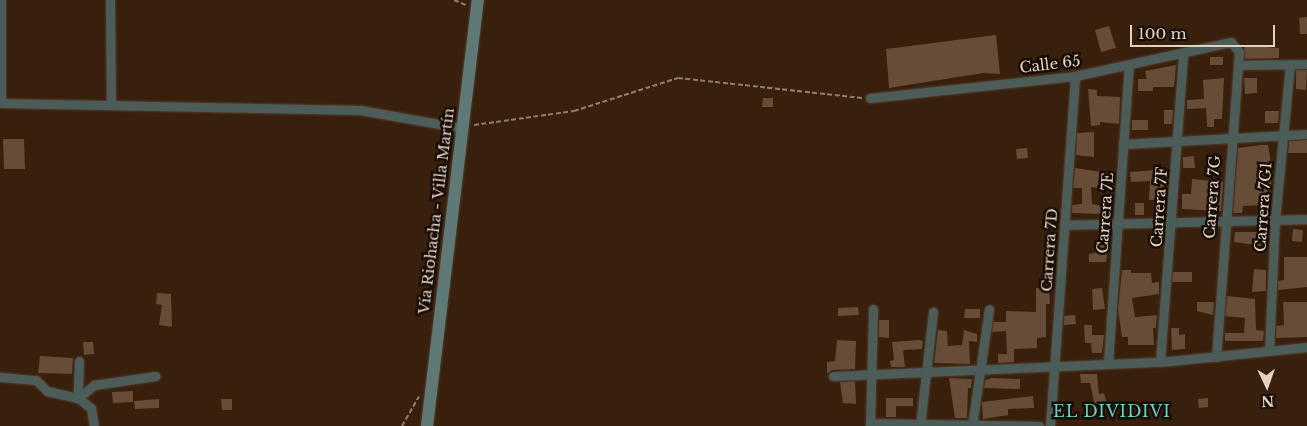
<!DOCTYPE html>
<meta charset="utf-8">
<style>
body{margin:0}
#map{position:relative;width:1307px;height:426px;overflow:hidden;background:#38200d;font-family:"Libre Baskerville",serif}
div>[style]{position:absolute}
[style*='--x']{left:calc(var(--x)*1px);top:calc(var(--y)*1px);width:calc(var(--w)*1px);rotate:calc(var(--a)*1deg)}
.building>*{inset:0;background:#674c38}
.path>*{height:2px;margin-top:-1px;transform-origin:0;background:repeating-linear-gradient(90deg,#907c6c 0 5px,transparent 0 7.5px)}
.roads{filter:drop-shadow(0 0 1px #533c2b) drop-shadow(0 0 1px #533c2b)}
.minor>*{height:9px;margin:-4.5px;padding:0 4.5px;transform-origin:4.5px;border-radius:4.5px;background:#4b5c59}
.secondary>*{height:12px;margin:-6px;padding:0 6px;transform-origin:6px;border-radius:6px;background:#5f7a76}
span{translate:-50% -50%;white-space:nowrap;text-align:center;line-height:1.15;-webkit-text-stroke:5px #180d06;paint-order:stroke}
.street-label{font-size:15px;color:#e2d2c6}
.neighbourhood-label{font-size:16px;color:#6ad4c7;letter-spacing:1px}
.north{position:absolute;left:1242px;top:361px;width:50px;height:50px;-webkit-text-stroke:4px #180d06;paint-order:stroke;rotate:177deg;font-size:14px;font-weight:700;line-height:20px;text-align:center;color:#e2d2c6}
.north::after{content:'';display:block;margin:auto;width:18px;height:22px;background:#e2d2c6;clip-path:polygon(50% 0,100% 100%,50% 72%,0 100%)}
.scale{position:absolute;left:1130px;top:25px;width:145px;height:22px;box-sizing:border-box;border:2px solid #e2d2c6;border-top:0;padding-left:6px;font-size:15px;line-height:18px;white-space:nowrap;color:#e2d2c6;-webkit-text-stroke:4px #180d06;paint-order:stroke}
</style>
<div id="map">
<div class="building">
<i style="clip-path:polygon(1307px 17px,1307px 34px,1300px 34px,1299px 18px)"></i>
<i style="clip-path:polygon(1109px 26px,1116px 48px,1101px 52px,1095px 30px)"></i>
<i style="clip-path:polygon(996px 35px,1000px 74px,983px 73px,889px 88px,886px 49px)"></i>
<i style="clip-path:polygon(1244px 45px,1279px 48px,1279px 58px,1245px 59px)"></i>
<i style="clip-path:polygon(1210px 57px,1223px 57px,1223px 65px,1210px 65px)"></i>
<i style="clip-path:polygon(1176px 65px,1174px 87px,1153px 87px,1153px 91px,1138px 91px,1138px 79px,1147px 79px,1145px 71px)"></i>
<i style="clip-path:polygon(1296px 70px,1307px 70px,1306px 90px,1296px 89px)"></i>
<i style="clip-path:polygon(1224px 78px,1222px 119px,1214px 119px,1214px 127px,1207px 127px,1206px 108px,1187px 109px,1187px 100px,1204px 99px,1203px 80px)"></i>
<i style="clip-path:polygon(1244px 78px,1257px 78px,1257px 93px,1245px 94px)"></i>
<i style="clip-path:polygon(1088px 89px,1097px 90px,1097px 96px,1120px 97px,1119px 124px,1100px 122px,1100px 125px,1091px 126px)"></i>
<i style="clip-path:polygon(763px 98px,773px 98px,773px 107px,762px 107px)"></i>
<i style="clip-path:polygon(1164px 110px,1173px 110px,1172px 124px,1164px 124px)"></i>
<i style="clip-path:polygon(1265px 111px,1279px 111px,1278px 123px,1265px 123px)"></i>
<i style="clip-path:polygon(1132px 120px,1148px 120px,1148px 130px,1132px 130px)"></i>
<i style="clip-path:polygon(1094px 132px,1094px 157px,1076px 155px,1077px 133px)"></i>
<i style="clip-path:polygon(3px 139px,24px 139px,25px 169px,4px 169px)"></i>
<i style="clip-path:polygon(1307px 140px,1307px 153px,1288px 153px,1289px 141px)"></i>
<i style="clip-path:polygon(1260px 145px,1268px 145px,1272px 170px,1269px 214px,1264px 214px,1264px 205px,1243px 206px,1242px 213px,1233px 213px,1238px 148px)"></i>
<i style="clip-path:polygon(1027px 148px,1028px 158px,1017px 159px,1016px 149px)"></i>
<i style="clip-path:polygon(1194px 156px,1195px 168px,1183px 168px,1183px 157px)"></i>
<i style="clip-path:polygon(1075px 168px,1115px 174px,1113px 190px,1091px 187px,1092px 204px,1102px 206px,1101px 214px,1072px 213px,1072px 205px,1082px 204px,1082px 188px,1073px 188px)"></i>
<i style="clip-path:polygon(1157px 170px,1157px 173px,1168px 172px,1167px 181px,1164px 181px,1164px 191px,1159px 190px,1159px 200px,1149px 200px,1150px 181px,1131px 182px,1130px 172px)"></i>
<i style="clip-path:polygon(1192px 179px,1223px 182px,1221px 211px,1182px 209px,1182px 194px,1191px 194px)"></i>
<i style="clip-path:polygon(1135px 203px,1144px 203px,1144px 215px,1135px 215px)"></i>
<i style="clip-path:polygon(1293px 229px,1303px 230px,1302px 242px,1292px 241px)"></i>
<i style="clip-path:polygon(1235px 232px,1261px 232px,1261px 246px,1234px 242px)"></i>
<i style="clip-path:polygon(1096px 242px,1109px 243px,1106px 262px,1089px 262px,1089px 254px,1095px 253px)"></i>
<i style="clip-path:polygon(1284px 257px,1307px 257px,1307px 287px,1278px 290px,1278px 281px,1284px 280px)"></i>
<i style="clip-path:polygon(1254px 269px,1266px 270px,1266px 291px,1252px 292px)"></i>
<i style="clip-path:polygon(1122px 270px,1131px 270px,1131px 273px,1151px 273px,1152px 283px,1159px 282px,1159px 294px,1132px 298px,1135px 317px,1157px 315px,1156px 328px,1153px 328px,1154px 345px,1128px 345px,1128px 337px,1122px 337px,1118px 309px)"></i>
<i style="clip-path:polygon(1173px 272px,1192px 272px,1192px 282px,1172px 282px)"></i>
<i style="clip-path:polygon(1036px 288px,1049px 288px,1050px 304px,1046px 304px,1046px 337px,1037px 338px,1037px 348px,1014px 349px,1014px 362px,998px 363px,998px 354px,1007px 354px,1006px 331px,992px 332px,993px 322px,1006px 322px,1006px 311px,1036px 312px)"></i>
<i style="clip-path:polygon(1102px 288px,1105px 309px,1093px 310px,1092px 289px)"></i>
<i style="clip-path:polygon(157px 293px,171px 294px,172px 327px,159px 325px,162px 305px,156px 304px)"></i>
<i style="clip-path:polygon(1227px 296px,1255px 299px,1256px 330px,1264px 331px,1263px 341px,1225px 341px,1225px 333px,1244px 333px,1245px 318px,1225px 316px)"></i>
<i style="clip-path:polygon(1197px 302px,1214px 302px,1213px 315px,1197px 311px)"></i>
<i style="clip-path:polygon(1283px 302px,1307px 302px,1307px 337px,1276px 338px,1276px 326px,1284px 325px)"></i>
<i style="clip-path:polygon(858px 307px,859px 315px,838px 316px,838px 308px)"></i>
<i style="clip-path:polygon(965px 309px,980px 309px,980px 318px,964px 318px)"></i>
<i style="clip-path:polygon(1075px 315px,1076px 324px,1064px 325px,1064px 316px)"></i>
<i style="clip-path:polygon(879px 320px,889px 320px,889px 338px,879px 337px)"></i>
<i style="clip-path:polygon(1084px 325px,1092px 325px,1092px 335px,1104px 335px,1102px 353px,1092px 353px,1091px 343px,1085px 343px)"></i>
<i style="clip-path:polygon(1171px 328px,1179px 328px,1179px 335px,1185px 334px,1185px 349px,1172px 350px)"></i>
<i style="clip-path:polygon(938px 330px,947px 331px,948px 346px,962px 345px,964px 330px,977px 334px,977px 342px,969px 341px,970px 364px,934px 363px)"></i>
<i style="clip-path:polygon(837px 340px,856px 341px,855px 369px,832px 370px,827px 374px,827px 362px,835px 361px)"></i>
<i style="clip-path:polygon(919px 340px,923px 341px,922px 349px,903px 350px,905px 367px,891px 367px,890px 361px,894px 360px,892px 342px)"></i>
<i style="clip-path:polygon(83px 342px,93px 342px,94px 354px,84px 355px)"></i>
<i style="clip-path:polygon(40px 356px,73px 358px,72px 374px,38px 373px)"></i>
<i style="clip-path:polygon(1080px 374px,1097px 374px,1099px 394px,1104px 393px,1107px 404px,1095px 406px,1090px 383px,1081px 383px)"></i>
<i style="clip-path:polygon(949px 378px,972px 379px,971px 388px,968px 388px,967px 418px,955px 418px)"></i>
<i style="clip-path:polygon(992px 378px,1020px 379px,1020px 389px,984px 388px,985px 380px)"></i>
<i style="clip-path:polygon(855px 381px,856px 404px,843px 403px,840px 382px)"></i>
<i style="clip-path:polygon(133px 391px,133px 402px,113px 403px,112px 392px)"></i>
<i style="clip-path:polygon(1033px 396px,1034px 408px,1008px 409px,1008px 415px,983px 419px,982px 402px)"></i>
<i style="clip-path:polygon(886px 398px,913px 398px,913px 406px,896px 406px,896px 417px,886px 417px)"></i>
<i style="clip-path:polygon(1208px 398px,1208px 407px,1199px 408px,1198px 399px)"></i>
<i style="clip-path:polygon(159px 399px,159px 408px,135px 409px,134px 401px)"></i>
<i style="clip-path:polygon(221px 399px,232px 399px,232px 410px,222px 410px)"></i>
</div>
<div class="path">
<i style="--x:454;--y:0;--w:13;--a:23"></i>
<i style="--x:474;--y:125;--w:101;--a:-8"></i>
<i style="--x:574;--y:111;--w:109;--a:-17.6"></i>
<i style="--x:678;--y:78;--w:185;--a:6.2"></i>
<i style="--x:402;--y:426;--w:34;--a:-60"></i>
</div>
<div class="roads">
<div class="minor">
<i style="--x:1;--y:0;--w:103;--a:90"></i>
<i style="--x:110;--y:0;--w:105;--a:89.5"></i>
<i style="--x:1238;--y:65;--w:69;--a:-0.8"></i>
<i style="--x:870;--y:98;--w:206;--a:-6.1"></i>
<i style="--x:1075;--y:76;--w:160;--a:-12.3"></i>
<i style="--x:1231;--y:42;--w:13;--a:51"></i>
<i style="--x:1239;--y:52;--w:306;--a:94.3"></i>
<i style="--x:0;--y:103;--w:360;--a:1.1"></i>
<i style="--x:360;--y:110;--w:104;--a:10"></i>
<i style="--x:1123;--y:144;--w:184;--a:-3.1"></i>
<i style="--x:1064;--y:225;--w:243;--a:-1.4"></i>
<i style="--x:1269;--y:351;--w:131;--a:-87.4"></i>
<i style="--x:1275;--y:220;--w:156;--a:-84.5"></i>
<i style="--x:79;--y:361;--w:37;--a:92"></i>
<i style="--x:78;--y:398;--w:16;--a:38"></i>
<i style="--x:91;--y:408;--w:18;--a:81"></i>
<i style="--x:1160;--y:362;--w:308;--a:-85.7"></i>
<i style="--x:1108;--y:363;--w:299;--a:-86"></i>
<i style="--x:833;--y:376;--w:327;--a:-2.5"></i>
<i style="--x:1160;--y:362;--w:148;--a:-5.8"></i>
<i style="--x:0;--y:377;--w:36;--a:5"></i>
<i style="--x:36;--y:380;--w:16;--a:45"></i>
<i style="--x:47;--y:391;--w:32;--a:13"></i>
<i style="--x:78;--y:398;--w:21;--a:-39"></i>
<i style="--x:94;--y:385;--w:62;--a:-8.4"></i>
<i style="--x:870;--y:423;--w:169;--a:1"></i>
<i style="--x:870;--y:426;--w:117;--a:-88.5"></i>
<i style="--x:920;--y:426;--w:115;--a:-83.5"></i>
<i style="--x:972;--y:426;--w:118;--a:-81.7"></i>
<i style="--x:1050;--y:426;--w:351;--a:-85.9"></i>
</div>
<div class="secondary">
<i style="--x:427;--y:426;--w:429;--a:-83.2"></i>
</div>
</div>
<div class="street-label">
<span style="left:1050px;top:64px;rotate:-7deg">Calle 65</span>
<span style="left:1212px;top:197px;rotate:-86deg">Carrera 7G</span>
<span style="left:1159px;top:207px;rotate:-86deg">Carrera 7F</span>
<span style="left:1263px;top:207px;rotate:-86deg">Carrera 7G1</span>
<span style="left:436px;top:211px;rotate:-83deg">Vía Riohacha - Villa Martín</span>
<span style="left:1105px;top:213px;rotate:-86deg">Carrera 7E</span>
<span style="left:1049px;top:250px;rotate:-86deg">Carrera 7D</span>
</div>
<div class="neighbourhood-label">
<span style="left:1112px;top:411px">EL DIVIDIVI</span>
</div>
<div class="north">N</div>
<div class="scale">100 m</div>
</div>
